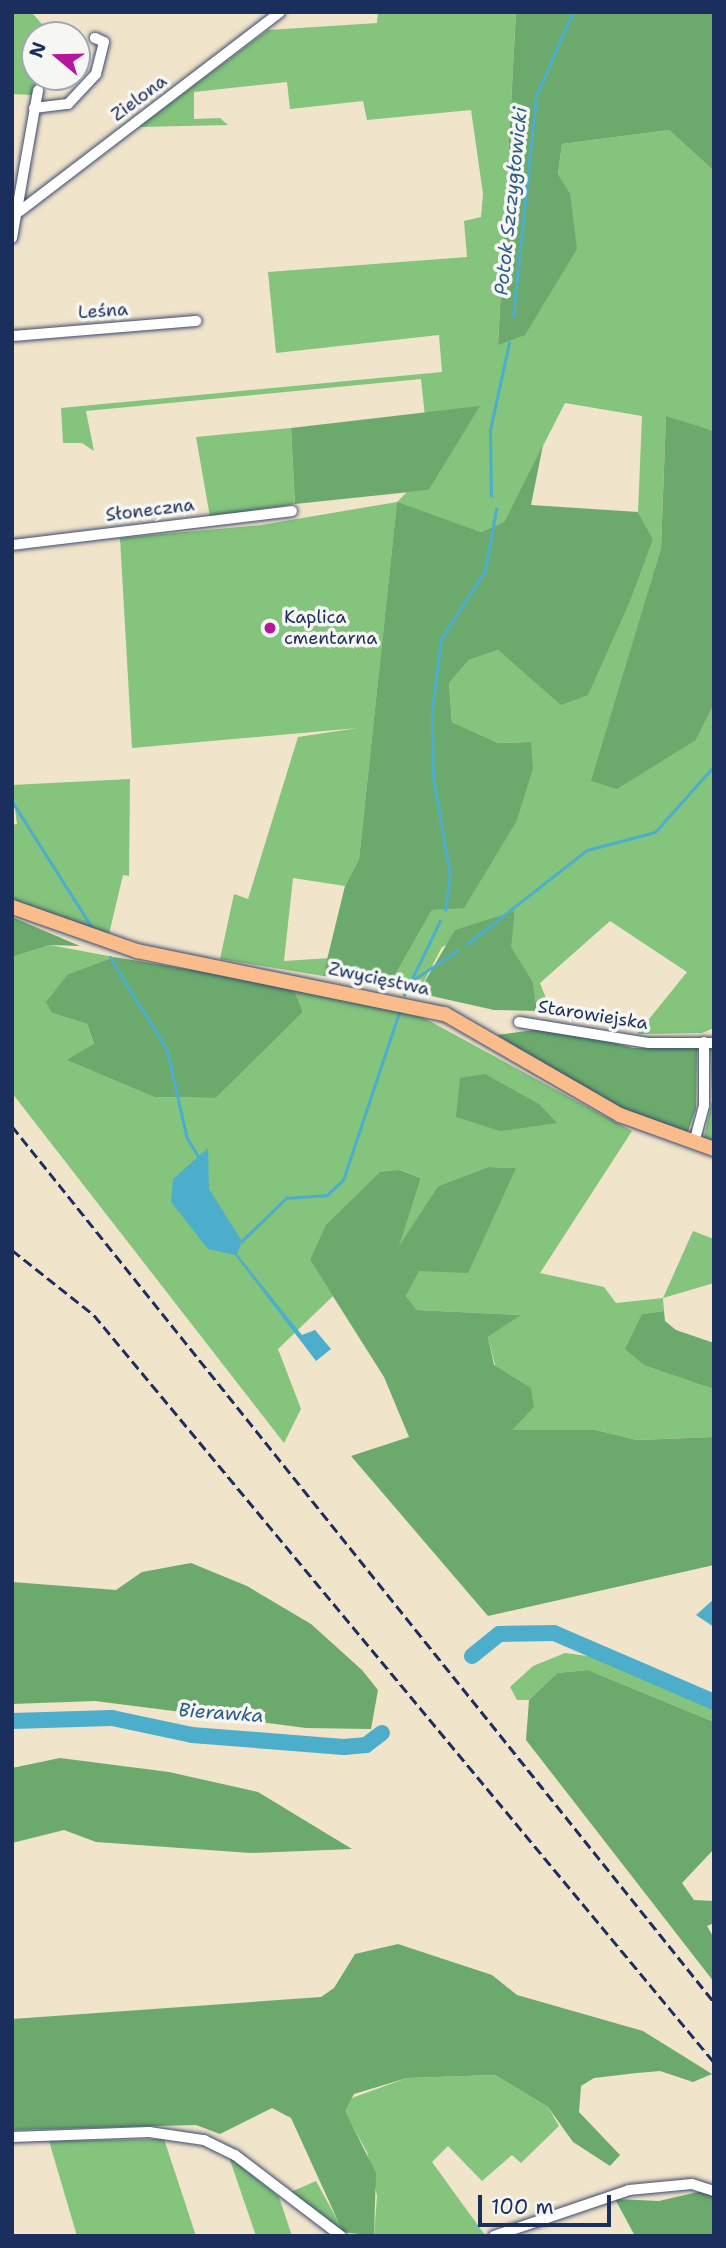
<!DOCTYPE html>
<meta charset="utf-8">
<style>
body{margin:0}
#map{position:relative;width:726px;height:2248px;overflow:hidden;background:#f0e4cb;font-family:"Shantell Sans",sans-serif}
div>[style]{position:absolute}
[style*='--x']{left:calc(var(--x)*1px);top:calc(var(--y)*1px);width:calc(var(--w)*1px);rotate:calc(var(--a)*1deg)}
.green>*{inset:0;background:#84c47c}
.forest>*{inset:0;background:#6baa6c}
.water>*{inset:0;background:#4daecc}
.stream>*{height:2.5px;margin:-1.25px;padding:0 1.25px;transform-origin:1.25px;border-radius:1.25px;background:#4daecc}
.river>*{height:16px;margin:-8px;padding:0 8px;transform-origin:8px;border-radius:8px;background:#4daecc}
.roads{filter:drop-shadow(0 0 2px #3b4a6e) drop-shadow(0 0 2px #3b4a6e)}
.minor>*{height:10px;margin:-5px;padding:0 5px;transform-origin:5px;border-radius:5px;background:#fff}
.major>*{height:14px;margin:-7px;padding:0 7px;transform-origin:7px;border-radius:7px;background:#fabc8b}
.rail>*{height:2.5px;margin-top:-1.25px;transform-origin:0;background:repeating-linear-gradient(90deg,#1b2f5e 0 10px,transparent 0 15px)}
.dots>*{width:19px;height:19px;translate:-50% -50%;box-sizing:border-box;border:4px solid #f6f6f2;border-radius:50%}
span{translate:-50% -50%;white-space:nowrap;text-align:center;line-height:1.15;-webkit-text-stroke:7px #f6f6f2;paint-order:stroke}
.street-label{font-size:18px;color:#1b2f5e}
.poi-label{font-size:18px;color:#1b2f5e}
.left{translate:0 -50%;text-align:left}
.water-label{font-size:19px;color:#2c5b84;font-style:italic}
.frame{position:absolute;inset:0;border:14px solid #1b2f5e;pointer-events:none}
.north{position:absolute;left:21px;top:21px;width:70px;height:70px;box-sizing:border-box;background:#f6f6f2;border:2px solid #9ea6b7;border-radius:50%;rotate:289deg;font-size:19px;font-weight:700;line-height:28px;text-align:center;color:#1b2f5e}
.north::after{content:'';display:block;margin:auto;width:24px;height:32px;background:#b5179e;clip-path:polygon(50% 0,100% 100%,50% 72%,0 100%)}
.scale{position:absolute;left:478px;top:2195px;width:133px;height:32px;box-sizing:border-box;border:4px solid #1b2f5e;border-top:0;padding-left:9px;font-size:21px;line-height:24px;white-space:nowrap;color:#1b2f5e;-webkit-text-stroke:5px #f6f6f2;paint-order:stroke}
</style>
<div id="map">
<div class="green">
<i style="clip-path:polygon(12px 12px,31px 12px,52px 35px,35px 35px,38px 77px,32px 95px,12px 94px)"></i>
<i style="clip-path:polygon(378px 12px,516px 12px,498px 345px,570px 193px,558px 174px,562px 144px,669px 130px,714px 171px,714px 431px,666px 417px,661px 548px,621px 683px,696px 740px,714px 704px,714px 1028px,702px 1033px,637px 1034px,687px 972px,610px 921px,540px 983px,553px 1016px,537px 1011px,533px 982px,510px 947px,515px 912px,442px 947px,418px 993px,390px 984px,432px 910px,464px 907px,516px 823px,531px 742px,498px 743px,452px 722px,449px 683px,469px 660px,498px 650px,561px 704px,653px 539px,638px 512px,642px 416px,565px 403px,504px 522px,481px 532px,397px 503px,359px 859px,345px 886px,293px 878px,284px 961px,331px 958px,323px 976px,220px 959px,234px 894px,248px 899px,298px 737px,358px 728px,132px 748px,120px 538px,261px 525px,397px 502px,407px 492px,429px 490px,479px 407px,425px 417px,421px 379px,86px 411px,94px 451px,82px 443px,63px 443px,61px 408px,442px 372px,439px 335px,276px 353px,268px 272px,467px 257px,464px 221px,481px 217px,483px 194px,471px 110px,367px 120px,363px 101px,290px 109px,287px 82px,194px 92px,194px 119px,220px 118px,228px 125px,139px 127px,268px 30px,377px 23px)"></i>
<i style="clip-path:polygon(291px 428px,295px 504px,210px 517px,196px 437px)"></i>
<i style="clip-path:polygon(130px 779px,129px 876px,123px 875px,109px 934px,12px 899px,12px 825px,17px 824px,12px 785px)"></i>
<i style="clip-path:polygon(50px 945px,114px 957px,68px 974px,52px 1013px,87px 1024px,94px 1045px,66px 1060px,154px 1097px,216px 1098px,303px 1012px,293px 987px,424px 1018px,632px 1131px,540px 1273px,604px 1287px,616px 1303px,663px 1298px,693px 1231px,714px 1239px,714px 1283px,663px 1298px,664px 1311px,642px 1314px,693px 1381px,714px 1389px,714px 1437px,637px 1440px,596px 1430px,511px 1430px,488px 1337px,520px 1315px,417px 1310px,406px 1296px,418px 1271px,515px 1168px,488px 1167px,438px 1186px,397px 1250px,421px 1178px,401px 1170px,380px 1173px,310px 1260px,333px 1296px,278px 1349px,301px 1409px,284px 1443px,12px 1093px,12px 957px)"></i>
<i style="clip-path:polygon(710px 1046px,714px 1046px,714px 1141px,704px 1139px,712px 1100px)"></i>
<i style="clip-path:polygon(565px 1653px,595px 1657px,714px 1709px,714px 1722px,588px 1670px,557px 1673px,529px 1700px,517px 1700px,510px 1687px,533px 1666px)"></i>
<i style="clip-path:polygon(495px 2075px,548px 2107px,559px 2126px,521px 2163px,512px 2155px,482px 2181px,448px 2146px,432px 2162px,485px 2235px,374px 2236px,377px 2196px,367px 2152px,344px 2111px,349px 2099px,407px 2078px)"></i>
<i style="clip-path:polygon(164px 2139px,196px 2236px,77px 2236px,49px 2141px)"></i>
<i style="clip-path:polygon(229px 2157px,279px 2197px,292px 2236px,256px 2236px)"></i>
<i style="clip-path:polygon(316px 2181px,338px 2221px,343px 2232px,291px 2192px)"></i>
</div>
<div class="forest">
<i style="clip-path:polygon(516px 12px,714px 12px,714px 171px,669px 130px,562px 144px,558px 174px,570px 193px,577px 249px,525px 335px,498px 345px)"></i>
<i style="clip-path:polygon(480px 406px,429px 490px,295px 504px,291px 428px)"></i>
<i style="clip-path:polygon(666px 416px,714px 431px,714px 704px,696px 740px,617px 789px,591px 781px,661px 548px)"></i>
<i style="clip-path:polygon(543px 445px,531px 505px,638px 512px,653px 539px,630px 601px,588px 695px,561px 705px,498px 650px,469px 660px,449px 683px,452px 722px,498px 743px,531px 742px,533px 768px,516px 823px,464px 908px,432px 910px,390px 984px,323px 976px,345px 886px,359px 859px,397px 502px,481px 532px,504px 522px)"></i>
<i style="clip-path:polygon(515px 911px,511px 947px,533px 982px,537px 1011px,494px 1010px,418px 993px,455px 930px)"></i>
<i style="clip-path:polygon(12px 917px,80px 946px,50px 945px,12px 957px)"></i>
<i style="clip-path:polygon(114px 957px,293px 987px,303px 1012px,216px 1098px,154px 1097px,66px 1060px,94px 1044px,87px 1024px,52px 1013px,46px 1002px,68px 974px)"></i>
<i style="clip-path:polygon(556px 1027px,633px 1048px,697px 1048px,696px 1109px,687px 1134px,592px 1096px,497px 1035px)"></i>
<i style="clip-path:polygon(485px 1074px,539px 1104px,557px 1123px,500px 1131px,456px 1117px,460px 1078px)"></i>
<i style="clip-path:polygon(488px 1167px,516px 1168px,468px 1273px,419px 1271px,406px 1296px,417px 1310px,521px 1315px,488px 1337px,494px 1365px,531px 1388px,534px 1407px,512px 1430px,596px 1430px,637px 1440px,714px 1437px,714px 1565px,488px 1616px,351px 1456px,409px 1437px,384px 1377px,310px 1260px,326px 1225px,380px 1172px,400px 1170px,421px 1178px,399px 1246px,438px 1186px)"></i>
<i style="clip-path:polygon(664px 1311px,665px 1321px,676px 1330px,714px 1343px,714px 1389px,644px 1365px,625px 1349px,642px 1314px)"></i>
<i style="clip-path:polygon(191px 1563px,247px 1586px,311px 1624px,362px 1670px,378px 1690px,371px 1729px,306px 1728px,95px 1701px,12px 1704px,12px 1582px,116px 1590px,142px 1572px)"></i>
<i style="clip-path:polygon(588px 1670px,714px 1722px,714px 1849px,682px 1883px,694px 1900px,714px 1901px,714px 1923px,707px 1926px,714px 1938px,714px 1982px,526px 1740px,529px 1700px,557px 1673px)"></i>
<i style="clip-path:polygon(60px 1758px,169px 1772px,258px 1792px,352px 1849px,251px 1853px,96px 1842px,64px 1830px,12px 1843px,12px 1768px)"></i>
<i style="clip-path:polygon(398px 1944px,492px 1975px,517px 1995px,643px 2031px,712px 2074px,693px 2082px,660px 2071px,637px 2073px,594px 2078px,581px 2086px,579px 2112px,620px 2155px,610px 2166px,573px 2142px,548px 2107px,495px 2075px,407px 2078px,354px 2094px,345px 2111px,376px 2173px,374px 2236px,343px 2232px,291px 2118px,272px 2108px,220px 2134px,196px 2125px,12px 2130px,12px 2019px,321px 1997px,334px 1988px,355px 1954px)"></i>
<i style="clip-path:polygon(702px 2191px,714px 2197px,714px 2236px,635px 2236px,615px 2199px,659px 2201px)"></i>
</div>
<div class="water">
<i style="clip-path:polygon(208px 1148px,209px 1189px,242px 1241px,237px 1254px,302px 1335px,315px 1330px,331px 1349px,316px 1361px,235px 1255px,208px 1249px,171px 1202px,173px 1179px)"></i>
<i style="clip-path:polygon(714px 1599px,714px 1627px,696px 1615px)"></i>
</div>
<div class="stream">
<i style="--x:513;--y:316;--w:221;--a:-84"></i>
<i style="--x:536;--y:96;--w:92;--a:-66.2"></i>
<i style="--x:491;--y:496;--w:66;--a:-90.9"></i>
<i style="--x:490;--y:430;--w:89;--a:-77.7"></i>
<i style="--x:12;--y:801;--w:149;--a:57.6"></i>
<i style="--x:445;--y:910;--w:34;--a:-82"></i>
<i style="--x:450;--y:876;--w:100;--a:-99.7"></i>
<i style="--x:433;--y:777;--w:66;--a:-90.9"></i>
<i style="--x:432;--y:711;--w:73;--a:-82.9"></i>
<i style="--x:441;--y:639;--w:81;--a:-57.1"></i>
<i style="--x:485;--y:571;--w:63;--a:-79.9"></i>
<i style="--x:467;--y:944;--w:152;--a:-38.1"></i>
<i style="--x:587;--y:850;--w:70;--a:-14.8"></i>
<i style="--x:655;--y:832;--w:89;--a:-48.2"></i>
<i style="--x:110;--y:957;--w:108;--a:58.2"></i>
<i style="--x:167;--y:1049;--w:90;--a:77.2"></i>
<i style="--x:187;--y:1137;--w:22;--a:60"></i>
<i style="--x:413;--y:980;--w:53;--a:-33.4"></i>
<i style="--x:404;--y:995;--w:82;--a:-64.1"></i>
<i style="--x:242;--y:1241;--w:62;--a:-44.3"></i>
<i style="--x:286;--y:1198;--w:41;--a:-4.2"></i>
<i style="--x:327;--y:1195;--w:22;--a:-43"></i>
<i style="--x:343;--y:1180;--w:179;--a:-71.5"></i>
</div>
<div class="river">
<i style="--x:472;--y:1656;--w:35;--a:-39"></i>
<i style="--x:499;--y:1634;--w:55;--a:-1"></i>
<i style="--x:554;--y:1633;--w:174;--a:23.3"></i>
<i style="--x:12;--y:1721;--w:100;--a:-1.7"></i>
<i style="--x:112;--y:1718;--w:82;--a:12"></i>
<i style="--x:192;--y:1735;--w:152;--a:4.5"></i>
<i style="--x:344;--y:1747;--w:22;--a:-5"></i>
<i style="--x:366;--y:1745;--w:20;--a:-37"></i>
</div>
<div class="roads">
<div class="minor">
<i style="--x:34;--y:108;--w:34;--a:-7"></i>
<i style="--x:68;--y:104;--w:41;--a:-47"></i>
<i style="--x:96;--y:74;--w:33;--a:-76"></i>
<i style="--x:104;--y:42;--w:10;--a:-156"></i>
<i style="--x:20;--y:211;--w:327;--a:-37.4"></i>
<i style="--x:12;--y:238;--w:150;--a:-80"></i>
<i style="--x:12;--y:336;--w:185;--a:-4.7"></i>
<i style="--x:12;--y:545;--w:282;--a:-6.9"></i>
<i style="--x:519;--y:1022;--w:132;--a:9.2"></i>
<i style="--x:649;--y:1043;--w:65;--a:0"></i>
<i style="--x:694;--y:1143;--w:39;--a:-75"></i>
<i style="--x:704;--y:1105;--w:63;--a:-90"></i>
<i style="--x:12;--y:2137;--w:137;--a:-2.1"></i>
<i style="--x:149;--y:2132;--w:56;--a:8.3"></i>
<i style="--x:204;--y:2140;--w:34;--a:26"></i>
<i style="--x:235;--y:2155;--w:133;--a:37.4"></i>
<i style="--x:494;--y:2236;--w:143;--a:-18.8"></i>
<i style="--x:629;--y:2190;--w:63;--a:-5.4"></i>
<i style="--x:692;--y:2184;--w:23;--a:18"></i>
</div>
<div class="major">
<i style="--x:12;--y:907;--w:133;--a:19.4"></i>
<i style="--x:137;--y:951;--w:314;--a:11.6"></i>
<i style="--x:445;--y:1014;--w:202;--a:30"></i>
<i style="--x:620;--y:1115;--w:100;--a:19.9"></i>
</div>
</div>
<div class="rail">
<i style="--x:12;--y:1126;--w:1123;--a:51.29"></i>
<i style="--x:12;--y:1250;--w:105;--a:38.4"></i>
<i style="--x:94;--y:1315;--w:971;--a:50.31"></i>
</div>
<div class="dots">
<i style="left:270px;top:628px;background:#b5179e"></i>
</div>
<div class="street-label">
<span style="left:139px;top:98px;rotate:-37deg">Zielona</span>
<span style="left:103px;top:311px;rotate:-4deg">Leśna</span>
<span style="left:150px;top:510px;rotate:-7deg">Słoneczna</span>
<span style="left:379px;top:979px;rotate:12deg">Zwycięstwa</span>
<span style="left:593px;top:1015px;rotate:9deg">Starowiejska</span>
</div>
<div class="poi-label">
<span class="left" style="left:284px;top:628px">Kaplica<br>cmentarna</span>
</div>
<div class="water-label">
<span style="left:511px;top:201px;rotate:-84deg">Potok Szczygłowicki</span>
<span style="left:221px;top:1713px;rotate:4deg">Bierawka</span>
</div>
<div class="frame"></div>
<div class="north">N</div>
<div class="scale">100 m</div>
</div>
